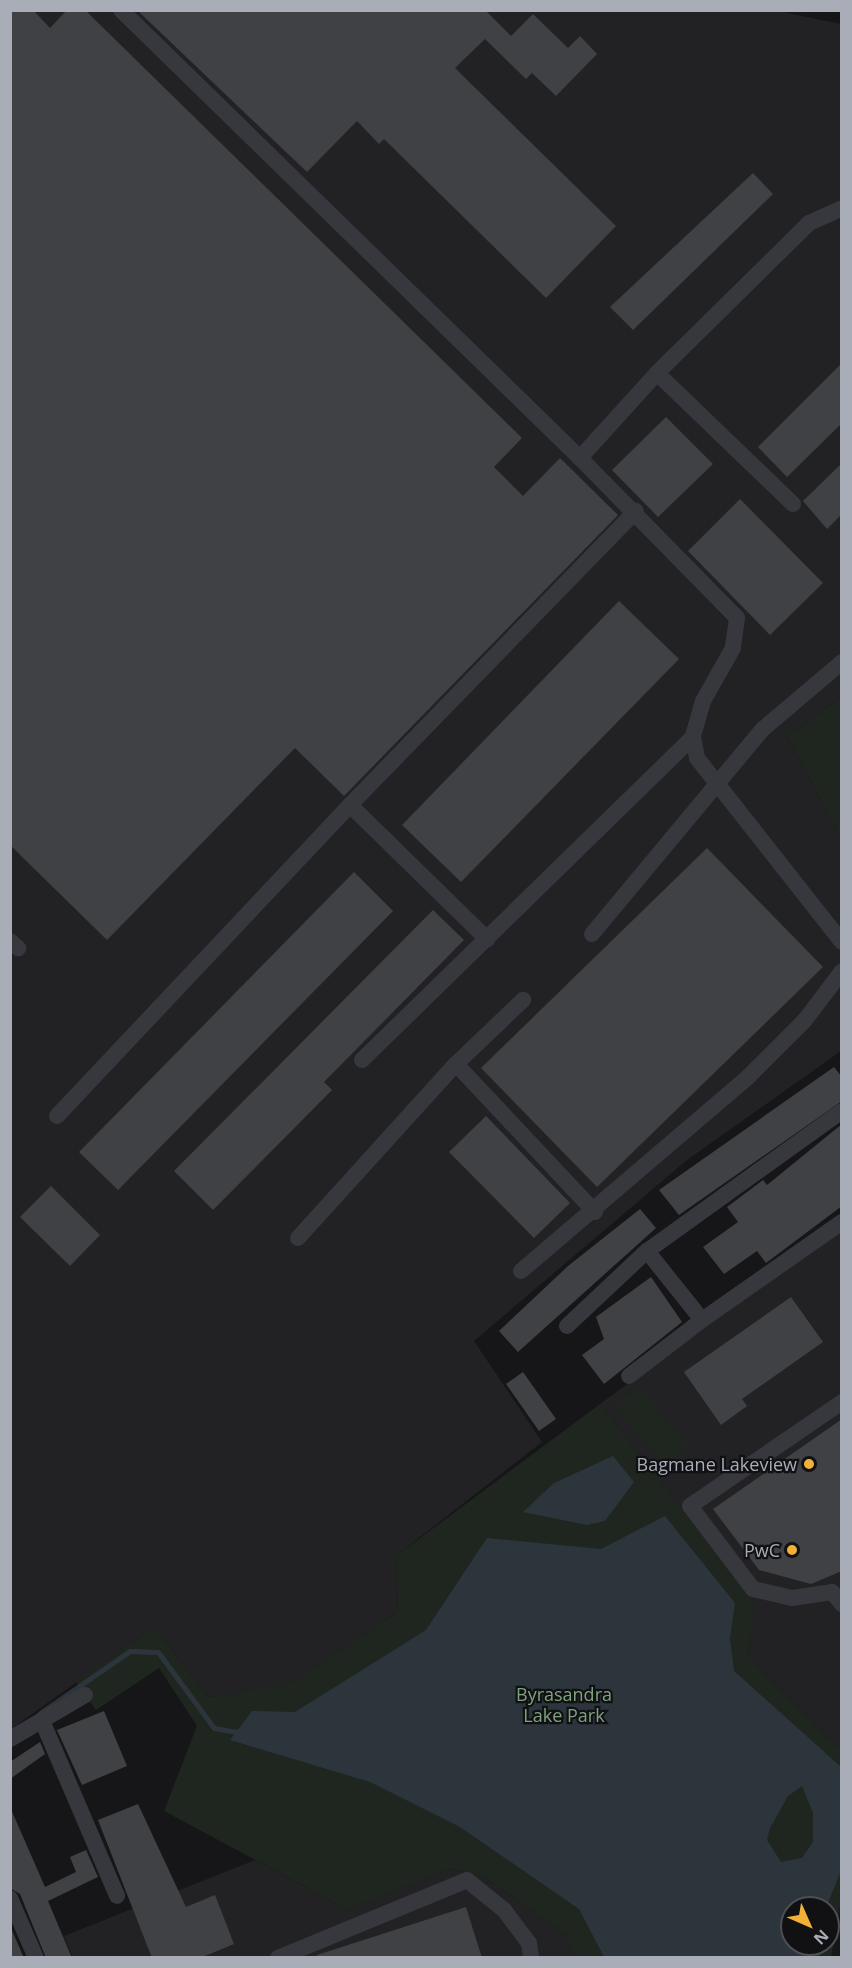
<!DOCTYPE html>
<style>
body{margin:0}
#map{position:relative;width:852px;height:1968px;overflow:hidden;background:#161618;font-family:"Open Sans",sans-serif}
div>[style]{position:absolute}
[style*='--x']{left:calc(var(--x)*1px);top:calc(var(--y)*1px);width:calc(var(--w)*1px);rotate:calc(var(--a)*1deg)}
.built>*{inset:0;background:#222225}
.green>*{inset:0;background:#1e261f}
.water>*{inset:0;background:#2c353c}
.stream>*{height:5px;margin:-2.5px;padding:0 2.5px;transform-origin:2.5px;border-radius:2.5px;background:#2c353c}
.building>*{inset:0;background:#404145}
.minor>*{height:16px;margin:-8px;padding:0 8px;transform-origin:8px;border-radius:8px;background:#37383d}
.dots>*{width:16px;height:16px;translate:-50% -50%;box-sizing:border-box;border:3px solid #111113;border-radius:50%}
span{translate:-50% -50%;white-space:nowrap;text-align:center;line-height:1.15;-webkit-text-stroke:4.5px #111113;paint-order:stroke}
.poi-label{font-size:18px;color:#a8adb8}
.right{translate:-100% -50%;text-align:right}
.park-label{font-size:18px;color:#7fa381}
.frame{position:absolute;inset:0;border:12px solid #a8adb8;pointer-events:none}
.north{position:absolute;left:780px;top:1896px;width:60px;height:60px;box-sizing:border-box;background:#111113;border:2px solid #4d4f55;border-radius:50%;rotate:135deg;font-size:16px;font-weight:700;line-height:24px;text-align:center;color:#a8adb8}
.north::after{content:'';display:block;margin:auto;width:21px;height:27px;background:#f2b134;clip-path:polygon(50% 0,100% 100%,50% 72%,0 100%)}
</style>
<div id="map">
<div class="built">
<i style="clip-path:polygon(772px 10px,841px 24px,841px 698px,787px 736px,841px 838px,841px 1051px,687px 1160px,474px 1341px,542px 1442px,396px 1556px,398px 1612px,290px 1685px,208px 1697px,154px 1627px,11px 1729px,11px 11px)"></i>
<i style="clip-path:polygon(841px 1228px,842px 1742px,836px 1747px,748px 1656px,754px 1604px,600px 1404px)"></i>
<i style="clip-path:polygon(255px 1860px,349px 1910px,451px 1868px,487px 1879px,565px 1934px,575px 1957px,73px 1958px,64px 1936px)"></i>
</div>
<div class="green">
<i style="clip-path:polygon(841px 698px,841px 838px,787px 736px)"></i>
<i style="clip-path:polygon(640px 1386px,689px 1447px,664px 1467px,615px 1406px)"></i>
<i style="clip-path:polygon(evenodd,600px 1404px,755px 1604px,748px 1656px,836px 1747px,841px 1742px,842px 1896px,831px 1957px,575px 1957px,565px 1934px,487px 1879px,451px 1868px,349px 1910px,164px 1811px,197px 1726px,159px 1668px,96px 1710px,76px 1682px,154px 1627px,208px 1697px,290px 1684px,398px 1612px,396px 1556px,600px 1404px,792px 1908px,828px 1908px,828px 1944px,792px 1944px,792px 1908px)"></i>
</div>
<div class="water">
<i style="clip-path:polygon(613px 1456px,634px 1482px,605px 1521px,587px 1525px,523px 1512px,554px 1483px)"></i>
<i style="clip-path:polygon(evenodd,665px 1516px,735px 1603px,730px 1638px,734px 1671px,841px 1767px,841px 1871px,826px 1908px,792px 1908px,792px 1944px,821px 1944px,819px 1957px,604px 1957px,579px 1909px,460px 1827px,370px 1782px,230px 1740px,252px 1711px,295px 1712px,426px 1630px,487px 1538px,601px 1549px,665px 1516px,802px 1786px,813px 1813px,813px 1842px,802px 1858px,781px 1862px,767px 1840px,770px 1828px,788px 1796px,802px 1786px)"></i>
</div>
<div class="stream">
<i style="--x:40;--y:1713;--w:109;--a:-34.6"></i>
<i style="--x:130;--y:1651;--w:28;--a:2"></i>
<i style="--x:158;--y:1652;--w:94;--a:53.6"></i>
<i style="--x:214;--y:1728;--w:29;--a:10"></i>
</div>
<div class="building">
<i style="clip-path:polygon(10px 10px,33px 10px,50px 28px,67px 10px,85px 10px,522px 438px,494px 467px,523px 496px,560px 458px,618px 515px,344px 796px,295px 748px,107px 940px,10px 845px)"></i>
<i style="clip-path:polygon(137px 10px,485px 10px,511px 36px,533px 14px,568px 48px,580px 36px,597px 54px,556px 96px,532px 73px,526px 79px,485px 39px,455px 68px,616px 226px,546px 298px,384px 139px,379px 144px,357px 121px,307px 172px)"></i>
<i style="clip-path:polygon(753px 173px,773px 194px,633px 330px,610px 307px)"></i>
<i style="clip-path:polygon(842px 363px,842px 423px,787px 477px,758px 447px)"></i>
<i style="clip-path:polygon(666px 417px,713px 464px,658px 517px,612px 470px)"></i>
<i style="clip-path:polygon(842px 463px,842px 514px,827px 529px,803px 501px)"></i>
<i style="clip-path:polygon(740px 499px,823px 583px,770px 635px,688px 551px)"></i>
<i style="clip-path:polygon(619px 601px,679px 659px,461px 882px,402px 825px)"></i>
<i style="clip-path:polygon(707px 848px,823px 967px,597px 1187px,481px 1068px)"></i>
<i style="clip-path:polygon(354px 872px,393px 911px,118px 1190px,79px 1152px)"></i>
<i style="clip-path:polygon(433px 910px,464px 940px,324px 1082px,332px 1090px,213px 1210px,174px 1171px)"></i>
<i style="clip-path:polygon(834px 1067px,842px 1077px,842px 1101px,679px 1215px,659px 1190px)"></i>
<i style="clip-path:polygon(486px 1116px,570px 1203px,534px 1238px,449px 1152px)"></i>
<i style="clip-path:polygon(842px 1124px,842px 1206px,766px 1263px,757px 1251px,724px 1274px,703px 1247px,738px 1222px,727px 1207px,763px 1180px,767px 1185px)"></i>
<i style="clip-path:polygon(51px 1186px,100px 1235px,70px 1266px,20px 1217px)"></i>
<i style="clip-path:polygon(640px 1209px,656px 1228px,518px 1352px,499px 1331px,568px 1266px)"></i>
<i style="clip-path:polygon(651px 1277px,682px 1322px,604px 1384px,582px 1355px,604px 1339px,596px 1317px)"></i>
<i style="clip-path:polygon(791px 1297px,823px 1342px,742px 1399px,747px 1406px,721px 1425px,684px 1372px)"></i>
<i style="clip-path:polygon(523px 1372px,556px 1419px,539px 1431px,506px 1384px)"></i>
<i style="clip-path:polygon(842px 1419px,842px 1571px,811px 1584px,759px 1570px,713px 1509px)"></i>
<i style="clip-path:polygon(104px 1711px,127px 1766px,82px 1785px,57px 1730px)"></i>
<i style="clip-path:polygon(40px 1742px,45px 1754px,10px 1779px,10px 1762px)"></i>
<i style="clip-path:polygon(138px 1804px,186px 1907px,215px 1895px,234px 1944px,200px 1958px,152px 1958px,98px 1820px)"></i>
<i style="clip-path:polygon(10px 1807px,45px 1887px,76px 1872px,70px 1857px,86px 1850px,98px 1877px,48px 1901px,72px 1958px,46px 1958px,20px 1894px,10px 1888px)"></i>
<i style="clip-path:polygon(466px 1907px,482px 1958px,317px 1958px,317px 1955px)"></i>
<i style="clip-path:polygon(10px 1926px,24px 1958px,10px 1958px)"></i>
</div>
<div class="minor">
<i style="--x:121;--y:10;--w:641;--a:44.31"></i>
<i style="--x:657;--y:373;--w:115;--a:132.2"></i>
<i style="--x:580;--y:458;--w:224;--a:45.5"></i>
<i style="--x:737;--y:618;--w:30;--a:98"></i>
<i style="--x:733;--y:648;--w:61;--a:119.5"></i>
<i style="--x:703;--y:701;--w:37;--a:106"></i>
<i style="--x:693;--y:737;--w:21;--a:79"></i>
<i style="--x:697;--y:758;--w:234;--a:51.8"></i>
<i style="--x:793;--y:504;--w:189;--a:-136.1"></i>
<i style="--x:657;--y:373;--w:214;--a:-44.6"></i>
<i style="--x:809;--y:223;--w:36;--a:-24"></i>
<i style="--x:350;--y:805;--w:410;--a:-45.8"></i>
<i style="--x:592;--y:934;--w:267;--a:-50.2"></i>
<i style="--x:763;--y:729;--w:104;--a:-40.3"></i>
<i style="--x:10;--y:941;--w:11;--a:41"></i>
<i style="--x:362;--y:1060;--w:462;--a:-44.3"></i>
<i style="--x:456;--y:1064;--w:203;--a:46.8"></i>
<i style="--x:57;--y:1116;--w:427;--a:-46.7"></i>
<i style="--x:350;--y:805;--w:192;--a:44.4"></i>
<i style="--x:298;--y:1238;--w:235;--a:-47.8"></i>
<i style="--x:456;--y:1064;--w:93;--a:-43.7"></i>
<i style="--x:647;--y:1251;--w:88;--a:51.4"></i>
<i style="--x:702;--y:1320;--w:171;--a:-35"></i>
<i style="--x:521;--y:1271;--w:297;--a:-40.5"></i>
<i style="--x:747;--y:1078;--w:82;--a:-45"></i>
<i style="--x:805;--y:1020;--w:61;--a:-52.9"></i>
<i style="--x:567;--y:1326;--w:110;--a:-43.2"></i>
<i style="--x:647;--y:1251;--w:240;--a:-35.7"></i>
<i style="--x:629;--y:1376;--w:92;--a:-37.5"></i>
<i style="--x:842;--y:1402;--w:184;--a:145.6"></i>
<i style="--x:690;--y:1506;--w:104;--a:52.8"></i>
<i style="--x:753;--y:1589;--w:40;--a:13"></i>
<i style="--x:792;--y:1598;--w:40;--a:-8.5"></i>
<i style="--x:832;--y:1592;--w:16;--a:50"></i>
<i style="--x:43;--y:1723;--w:188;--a:66.8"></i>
<i style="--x:10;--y:1739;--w:87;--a:-30.4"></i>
<i style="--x:10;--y:1898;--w:65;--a:66.6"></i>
<i style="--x:278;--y:1958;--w:204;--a:-22.4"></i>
<i style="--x:467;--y:1880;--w:48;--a:39"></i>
<i style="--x:504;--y:1910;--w:41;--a:52.9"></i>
<i style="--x:529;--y:1943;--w:15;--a:82"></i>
</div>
<div class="dots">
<i style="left:809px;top:1464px;background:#f2b134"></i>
<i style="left:792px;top:1550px;background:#f2b134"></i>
</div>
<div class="poi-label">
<span class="right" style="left:797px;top:1464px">Bagmane Lakeview</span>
<span class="right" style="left:780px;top:1550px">PwC</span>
</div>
<div class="park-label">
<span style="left:564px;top:1705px">Byrasandra<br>Lake Park</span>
</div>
<div class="frame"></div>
<div class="north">N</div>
</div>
